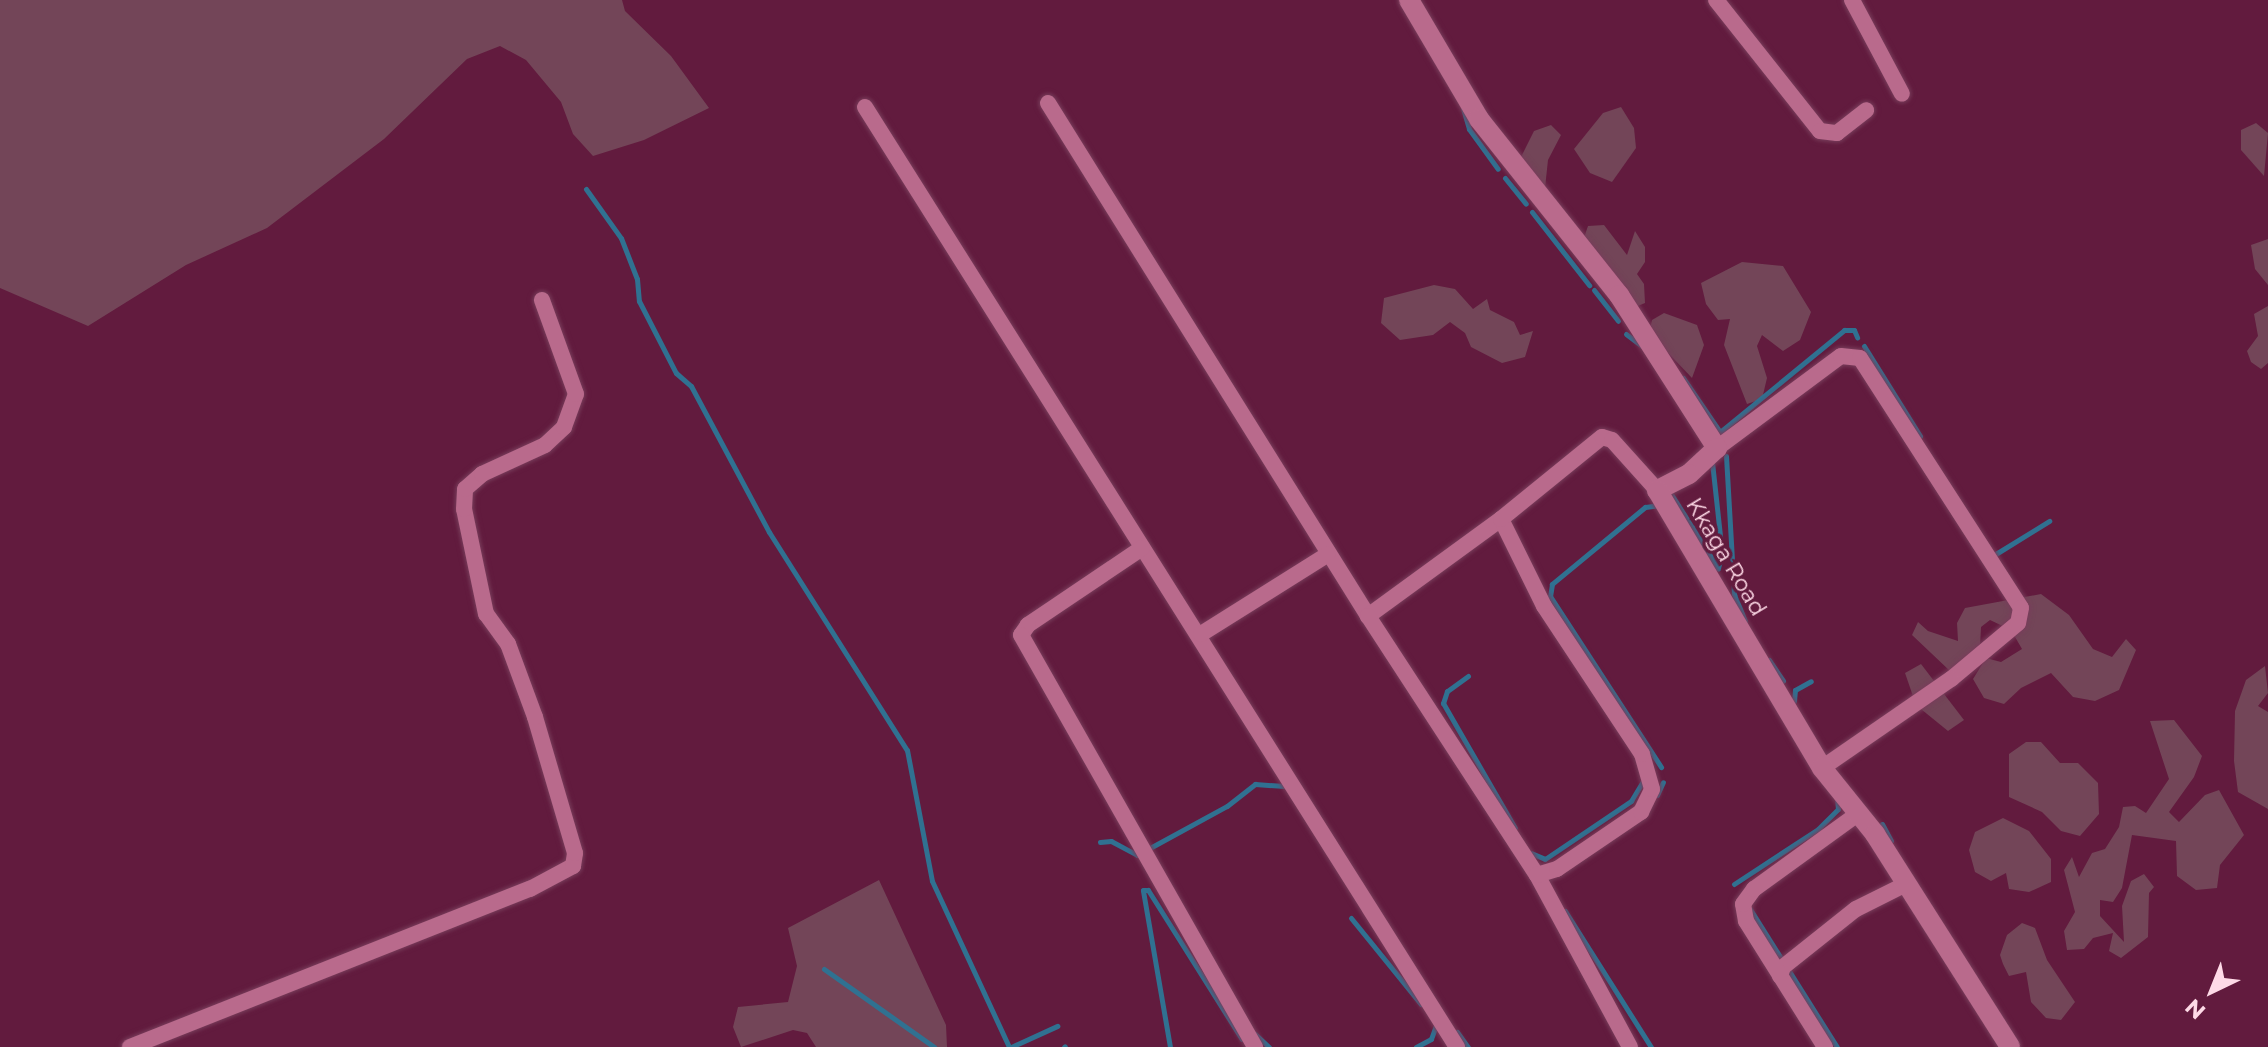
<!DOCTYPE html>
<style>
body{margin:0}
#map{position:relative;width:2268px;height:1047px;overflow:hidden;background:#621b3e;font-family:Montserrat,sans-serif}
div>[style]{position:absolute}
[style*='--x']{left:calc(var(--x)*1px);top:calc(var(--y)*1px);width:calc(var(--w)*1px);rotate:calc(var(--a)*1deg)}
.green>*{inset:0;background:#734558}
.stream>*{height:5px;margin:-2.5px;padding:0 2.5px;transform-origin:2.5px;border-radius:2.5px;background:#307191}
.roads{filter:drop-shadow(0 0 2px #783d5b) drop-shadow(0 0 2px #783d5b)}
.minor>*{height:16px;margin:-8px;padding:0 8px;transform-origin:8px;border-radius:8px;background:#b96a8c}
.tertiary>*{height:20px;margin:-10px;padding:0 10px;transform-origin:10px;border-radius:10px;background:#b96a8c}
span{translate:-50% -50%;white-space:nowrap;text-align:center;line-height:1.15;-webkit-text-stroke:7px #621b3e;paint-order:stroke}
.street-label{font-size:22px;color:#fedae7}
.north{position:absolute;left:2172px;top:951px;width:80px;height:80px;-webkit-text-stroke:6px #621b3e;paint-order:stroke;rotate:223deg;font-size:22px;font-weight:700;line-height:32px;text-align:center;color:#fedae7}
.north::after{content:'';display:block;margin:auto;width:28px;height:36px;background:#fedae7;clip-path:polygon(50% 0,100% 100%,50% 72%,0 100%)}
</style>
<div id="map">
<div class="green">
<i style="clip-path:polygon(0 0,622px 0,625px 11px,671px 56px,709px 108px,644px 140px,593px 156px,573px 134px,561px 102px,526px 60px,500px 46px,467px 59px,384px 139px,267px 228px,186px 265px,88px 326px,0 288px)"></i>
<i style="clip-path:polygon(1621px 107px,1634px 128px,1636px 148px,1612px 182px,1590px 173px,1574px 149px,1603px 113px)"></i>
<i style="clip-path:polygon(2256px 123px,2268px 133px,2264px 176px,2241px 150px,2241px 130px)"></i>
<i style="clip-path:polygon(1551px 125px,1561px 135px,1548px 160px,1545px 188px,1521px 157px,1534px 131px)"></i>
<i style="clip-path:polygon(1604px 225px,1627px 255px,1635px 231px,1645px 247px,1645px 262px,1637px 274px,1644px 284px,1645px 303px,1633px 308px,1578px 255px,1588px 226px)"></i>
<i style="clip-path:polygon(2268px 239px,2268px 285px,2255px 269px,2251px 245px)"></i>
<i style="clip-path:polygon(1742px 262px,1783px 266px,1811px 312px,1800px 340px,1783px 351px,1762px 335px,1757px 346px,1767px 378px,1762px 399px,1747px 404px,1724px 345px,1730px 319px,1718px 320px,1706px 304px,1701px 283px)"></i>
<i style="clip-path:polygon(1434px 285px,1455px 289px,1473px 309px,1487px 299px,1490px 310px,1514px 322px,1520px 335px,1533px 331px,1525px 357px,1502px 363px,1471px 347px,1465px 333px,1450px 322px,1433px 335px,1400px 340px,1381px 323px,1384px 298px)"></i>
<i style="clip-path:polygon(2268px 306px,2268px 363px,2261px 369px,2251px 362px,2247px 351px,2258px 336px,2254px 314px)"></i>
<i style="clip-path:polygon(1664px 313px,1697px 325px,1704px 345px,1692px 378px,1649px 333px,1652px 320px)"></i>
<i style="clip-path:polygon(2041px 594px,2069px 615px,2093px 649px,2112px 657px,2126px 639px,2136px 650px,2119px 690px,2095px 701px,2073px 697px,2051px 673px,2021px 688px,2004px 704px,1984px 698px,1973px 679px,1986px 658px,2001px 662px,2022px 649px,2011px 630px,1990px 620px,1981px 627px,1980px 648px,1950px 671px,1912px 635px,1918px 622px,1928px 631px,1958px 641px,1957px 623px,1965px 608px)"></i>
<i style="clip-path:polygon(1921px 664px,1964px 720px,1948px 731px,1916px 705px,1905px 673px)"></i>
<i style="clip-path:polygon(2265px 666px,2268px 693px,2258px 706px,2268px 712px,2268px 809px,2238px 792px,2234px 761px,2235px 711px,2246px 680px)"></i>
<i style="clip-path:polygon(2174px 720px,2202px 756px,2194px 777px,2169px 812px,2179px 822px,2205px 795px,2219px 790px,2244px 835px,2220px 865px,2217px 888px,2196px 890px,2177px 876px,2176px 841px,2132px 835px,2122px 888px,2113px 902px,2100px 900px,2100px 916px,2124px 942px,2122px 906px,2131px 881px,2144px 874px,2154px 887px,2149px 893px,2148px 937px,2121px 958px,2109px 951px,2113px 933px,2093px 938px,2084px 949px,2067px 950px,2064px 931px,2075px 912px,2064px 870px,2072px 857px,2079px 877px,2092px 853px,2105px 849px,2119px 827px,2123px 807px,2135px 806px,2146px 813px,2169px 779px,2150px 721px)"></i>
<i style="clip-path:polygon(2026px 742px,2041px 742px,2060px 763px,2078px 763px,2098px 783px,2099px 814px,2080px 836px,2061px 831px,2042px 812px,2009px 797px,2009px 754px)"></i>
<i style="clip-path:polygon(2003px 818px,2029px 831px,2051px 859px,2051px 882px,2029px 892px,2009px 889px,2006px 873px,1991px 881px,1975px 872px,1969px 850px,1975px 832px)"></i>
<i style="clip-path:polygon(879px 880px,946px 1025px,947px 1047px,816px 1047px,807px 1033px,793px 1030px,741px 1047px,733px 1027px,738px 1007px,788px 1002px,797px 966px,788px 928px)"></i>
<i style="clip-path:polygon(2022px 923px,2035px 928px,2047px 960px,2075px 1002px,2061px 1020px,2046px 1018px,2031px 1002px,2026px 972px,2009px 976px,2003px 964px,2000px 955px,2007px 935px)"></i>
</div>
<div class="stream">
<i style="--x:1463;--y:108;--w:22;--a:74"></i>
<i style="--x:1469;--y:129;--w:49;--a:54.1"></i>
<i style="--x:1505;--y:178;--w:33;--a:51"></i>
<i style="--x:586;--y:189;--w:60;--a:54.5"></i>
<i style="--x:621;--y:238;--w:44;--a:68.7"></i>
<i style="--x:637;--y:279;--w:22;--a:85"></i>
<i style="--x:639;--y:301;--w:81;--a:62.8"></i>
<i style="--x:676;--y:373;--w:20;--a:41"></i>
<i style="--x:691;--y:386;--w:166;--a:61.9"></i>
<i style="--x:769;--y:532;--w:258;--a:57.7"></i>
<i style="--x:907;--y:750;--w:133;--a:79.2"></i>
<i style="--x:932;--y:881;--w:183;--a:65.1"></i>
<i style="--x:1532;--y:212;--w:93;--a:52"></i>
<i style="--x:1594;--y:290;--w:39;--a:52"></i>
<i style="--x:1626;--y:334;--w:20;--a:37"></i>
<i style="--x:1864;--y:346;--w:106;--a:58.1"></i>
<i style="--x:1683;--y:378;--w:65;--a:55.6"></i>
<i style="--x:1720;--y:432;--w:161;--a:-39.4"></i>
<i style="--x:1844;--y:330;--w:10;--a:0"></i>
<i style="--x:1854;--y:330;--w:8;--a:67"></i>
<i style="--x:1726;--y:456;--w:138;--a:86.7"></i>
<i style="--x:1734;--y:594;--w:29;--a:68"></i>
<i style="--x:1712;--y:462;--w:93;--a:83.8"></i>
<i style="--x:1722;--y:554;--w:15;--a:106"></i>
<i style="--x:1671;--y:494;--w:88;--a:57.6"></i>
<i style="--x:1660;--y:505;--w:15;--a:172"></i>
<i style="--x:1645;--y:507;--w:121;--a:140.4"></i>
<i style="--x:1552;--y:584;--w:12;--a:99"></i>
<i style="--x:1550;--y:596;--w:204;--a:57"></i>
<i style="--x:1994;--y:555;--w:65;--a:-31.7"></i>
<i style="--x:1769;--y:660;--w:25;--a:56"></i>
<i style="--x:1468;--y:676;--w:26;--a:144"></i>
<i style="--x:1447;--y:691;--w:13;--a:108"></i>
<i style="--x:1443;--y:703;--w:144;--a:60.1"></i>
<i style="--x:1794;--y:701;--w:11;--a:-85"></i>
<i style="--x:1795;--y:690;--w:18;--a:-29"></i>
<i style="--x:1657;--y:795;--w:14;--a:-65"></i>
<i style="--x:1882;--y:824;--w:19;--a:62"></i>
<i style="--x:1100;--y:842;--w:11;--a:-5"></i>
<i style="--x:1111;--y:841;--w:30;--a:28"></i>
<i style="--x:1137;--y:855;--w:102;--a:-28.6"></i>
<i style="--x:1227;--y:806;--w:36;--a:-38"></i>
<i style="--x:1255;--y:784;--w:30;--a:4"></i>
<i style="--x:1531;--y:853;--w:15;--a:23"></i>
<i style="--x:1545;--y:859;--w:104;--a:-34"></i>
<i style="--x:1631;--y:801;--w:26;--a:-59"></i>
<i style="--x:1734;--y:884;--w:100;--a:-33.2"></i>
<i style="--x:1818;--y:829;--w:28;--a:-45"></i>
<i style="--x:1838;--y:809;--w:11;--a:-95"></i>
<i style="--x:1750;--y:909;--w:163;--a:57.8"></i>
<i style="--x:1565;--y:911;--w:161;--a:57.7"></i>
<i style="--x:1351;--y:918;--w:111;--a:50.9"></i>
<i style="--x:824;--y:969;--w:135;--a:35.3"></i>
<i style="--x:1457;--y:1032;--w:19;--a:54"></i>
<i style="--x:1255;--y:1034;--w:19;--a:43"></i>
<i style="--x:1011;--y:1047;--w:51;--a:-24.5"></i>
<i style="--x:1064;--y:1047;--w:1;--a:-45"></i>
<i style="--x:1170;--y:1047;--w:159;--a:-99.8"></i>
<i style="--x:1143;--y:890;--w:5;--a:0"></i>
<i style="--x:1148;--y:890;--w:176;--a:57.8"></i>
<i style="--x:1416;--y:1047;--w:17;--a:-28"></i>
<i style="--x:1431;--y:1039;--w:15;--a:-70"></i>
</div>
<div class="roads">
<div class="minor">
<i style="--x:1716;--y:0;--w:167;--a:51.6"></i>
<i style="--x:1820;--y:131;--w:17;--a:7"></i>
<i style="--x:1837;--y:133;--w:37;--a:-38"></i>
<i style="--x:1852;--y:0;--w:106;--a:62"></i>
<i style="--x:1048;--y:103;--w:605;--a:58.04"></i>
<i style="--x:865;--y:107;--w:1111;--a:57.8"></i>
<i style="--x:1717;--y:448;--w:154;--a:-36.6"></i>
<i style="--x:1841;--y:356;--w:19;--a:6"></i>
<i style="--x:1860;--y:358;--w:297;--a:57.2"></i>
<i style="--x:2021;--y:608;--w:15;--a:101"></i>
<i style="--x:2018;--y:623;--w:87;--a:140.1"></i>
<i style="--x:1951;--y:679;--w:157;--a:145.4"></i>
<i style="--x:1501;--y:519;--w:165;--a:143.9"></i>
<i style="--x:1368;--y:616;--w:309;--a:56.9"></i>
<i style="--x:1142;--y:548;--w:138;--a:146"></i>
<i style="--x:1028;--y:625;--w:12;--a:125"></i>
<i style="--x:1021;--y:635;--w:474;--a:60.4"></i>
<i style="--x:1201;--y:634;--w:149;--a:-32.1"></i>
<i style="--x:1780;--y:976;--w:9;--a:-72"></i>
<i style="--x:1783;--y:967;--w:93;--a:-38.5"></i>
<i style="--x:1856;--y:909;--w:54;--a:-26.6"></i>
<i style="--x:130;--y:1047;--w:430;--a:-21.6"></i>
<i style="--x:530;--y:889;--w:49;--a:-28.1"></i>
<i style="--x:573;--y:866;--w:13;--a:-81"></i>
<i style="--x:575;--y:853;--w:142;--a:-106.4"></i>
<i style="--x:535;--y:717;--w:78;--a:-110.3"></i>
<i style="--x:508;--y:644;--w:37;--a:-126"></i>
<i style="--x:486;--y:614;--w:107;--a:-101.8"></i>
<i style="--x:464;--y:509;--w:20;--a:-87"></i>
<i style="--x:465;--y:489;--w:23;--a:-41"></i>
<i style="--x:482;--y:474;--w:69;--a:-24.7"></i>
<i style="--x:545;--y:445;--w:26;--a:-43"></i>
<i style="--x:564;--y:427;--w:35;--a:-70"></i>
<i style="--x:576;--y:394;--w:100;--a:-109.9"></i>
<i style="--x:1630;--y:1047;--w:196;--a:-118.4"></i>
<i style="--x:1537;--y:875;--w:21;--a:-17"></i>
<i style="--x:1557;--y:869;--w:102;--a:-34.2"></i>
<i style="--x:1641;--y:812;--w:25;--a:-64"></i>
<i style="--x:1652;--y:789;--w:36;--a:-106"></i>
<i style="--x:1642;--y:754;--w:178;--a:-123.5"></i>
<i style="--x:1544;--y:606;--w:97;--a:-116.3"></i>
<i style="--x:1501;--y:519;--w:130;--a:-39.1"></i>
<i style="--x:1602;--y:437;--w:10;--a:17"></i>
<i style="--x:1612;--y:440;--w:67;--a:48"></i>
<i style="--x:1825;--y:1047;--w:149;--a:-122.1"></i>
<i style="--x:1746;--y:921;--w:17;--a:-100"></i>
<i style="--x:1743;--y:904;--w:19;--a:-54"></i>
<i style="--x:1754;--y:889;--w:130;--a:-35.9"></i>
</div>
<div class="tertiary">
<i style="--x:1409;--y:0;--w:138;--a:59.5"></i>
<i style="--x:1479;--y:119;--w:225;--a:51.5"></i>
<i style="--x:1619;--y:295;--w:182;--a:57.4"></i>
<i style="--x:1717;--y:448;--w:38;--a:137"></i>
<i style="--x:1689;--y:474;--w:36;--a:153"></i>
<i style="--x:1657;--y:490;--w:323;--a:59.3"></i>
<i style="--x:1822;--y:768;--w:85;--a:51.2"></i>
<i style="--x:1875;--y:834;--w:252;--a:57.6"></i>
</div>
</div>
<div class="street-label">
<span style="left:1726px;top:557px;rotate:59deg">Kkaga Road</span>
</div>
<div class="north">N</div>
</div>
